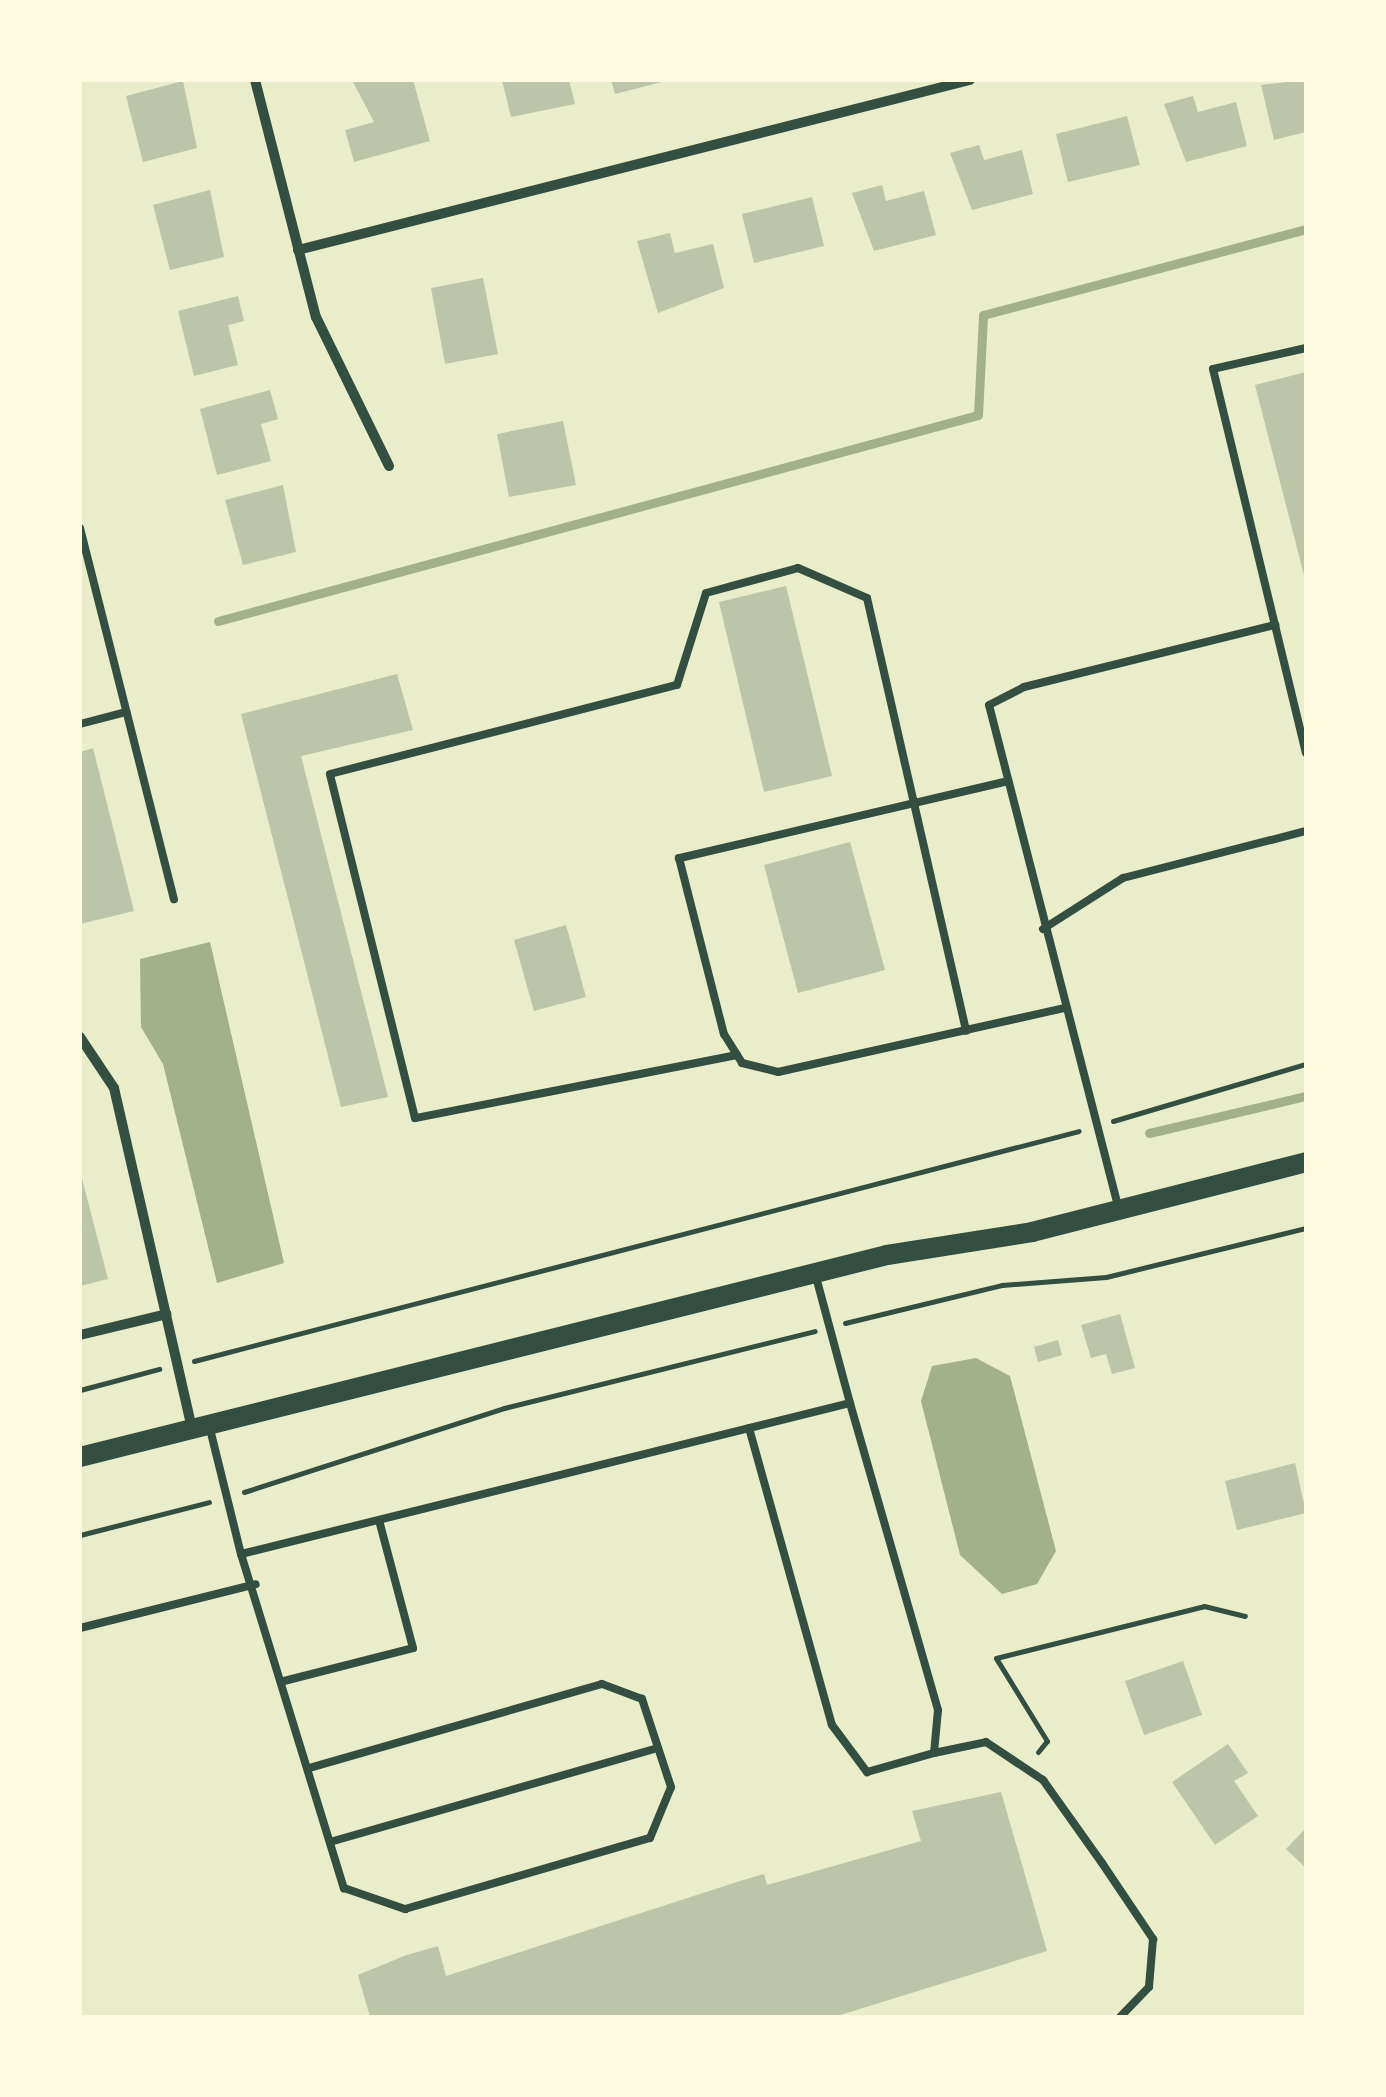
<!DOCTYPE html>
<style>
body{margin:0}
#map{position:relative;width:1386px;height:2097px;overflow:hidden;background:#e9edc9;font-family:Commissioner,sans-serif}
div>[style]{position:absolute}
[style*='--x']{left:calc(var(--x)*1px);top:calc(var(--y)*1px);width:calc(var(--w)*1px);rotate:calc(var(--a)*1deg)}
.water>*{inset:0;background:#a3b18a}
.stream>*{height:9px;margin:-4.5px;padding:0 4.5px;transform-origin:4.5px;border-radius:4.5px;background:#a3b18a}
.building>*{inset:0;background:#bcc5a7}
.path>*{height:5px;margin:-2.5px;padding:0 2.5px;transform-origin:2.5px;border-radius:2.5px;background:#344e41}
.service>*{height:8px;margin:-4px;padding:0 4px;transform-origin:4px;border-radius:4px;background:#344e41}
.minor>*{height:10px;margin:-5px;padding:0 5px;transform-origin:5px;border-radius:5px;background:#344e41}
.secondary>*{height:20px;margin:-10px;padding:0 10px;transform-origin:10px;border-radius:10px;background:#344e41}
span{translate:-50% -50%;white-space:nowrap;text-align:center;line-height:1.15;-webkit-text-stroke:10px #fefae0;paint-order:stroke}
.frame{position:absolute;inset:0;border:82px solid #fefae0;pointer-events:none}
</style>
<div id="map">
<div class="water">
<i style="clip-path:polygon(210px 942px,284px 1263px,217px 1283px,163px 1064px,141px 1027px,140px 959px)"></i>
<i style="clip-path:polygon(976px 1358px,1010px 1376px,1056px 1551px,1037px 1584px,1002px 1594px,960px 1555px,921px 1401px,932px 1366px)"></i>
</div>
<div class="stream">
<i style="--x:218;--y:621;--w:787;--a:-15.17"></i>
<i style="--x:978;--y:415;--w:100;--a:-87.1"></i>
<i style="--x:983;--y:315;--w:334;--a:-14.9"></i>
<i style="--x:1149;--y:1133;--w:161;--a:-13.3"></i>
</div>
<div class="building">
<i style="clip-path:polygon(413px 80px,430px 141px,354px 162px,345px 130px,374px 122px,353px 82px)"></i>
<i style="clip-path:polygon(502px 80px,569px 80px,575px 104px,511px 117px)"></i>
<i style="clip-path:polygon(611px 80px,665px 80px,666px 81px,615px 94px)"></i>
<i style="clip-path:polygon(1306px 80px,1306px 132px,1274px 140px,1261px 85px)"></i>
<i style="clip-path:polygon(183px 81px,197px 148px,143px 162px,126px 96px)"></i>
<i style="clip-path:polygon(1193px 96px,1198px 112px,1236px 102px,1247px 146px,1186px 162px,1164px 104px)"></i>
<i style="clip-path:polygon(1127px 116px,1140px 165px,1068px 182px,1056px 134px)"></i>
<i style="clip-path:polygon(979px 145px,984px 160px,1022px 150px,1033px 194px,972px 210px,950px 153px)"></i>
<i style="clip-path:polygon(882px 185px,886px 201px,924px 191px,936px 235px,874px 251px,852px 193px)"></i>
<i style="clip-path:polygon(210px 190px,224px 257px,170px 270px,153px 205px)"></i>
<i style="clip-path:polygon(812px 197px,824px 246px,754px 263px,742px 214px)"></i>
<i style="clip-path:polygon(670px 233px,675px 253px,713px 244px,724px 288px,658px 313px,637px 241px)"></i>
<i style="clip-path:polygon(483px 278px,498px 354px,445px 364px,431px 288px)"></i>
<i style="clip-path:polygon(238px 296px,244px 321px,228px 325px,238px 365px,194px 376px,178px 311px)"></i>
<i style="clip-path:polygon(1306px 372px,1306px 579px,1305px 579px,1255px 385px)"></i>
<i style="clip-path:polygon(270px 390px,278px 419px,261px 424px,271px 461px,217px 475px,200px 409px)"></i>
<i style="clip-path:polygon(563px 421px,576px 485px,509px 497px,497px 434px)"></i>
<i style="clip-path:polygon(283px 485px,296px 552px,243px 565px,225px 500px)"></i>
<i style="clip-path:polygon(786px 586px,832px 776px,764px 792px,719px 602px)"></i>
<i style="clip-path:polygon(397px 674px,413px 730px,301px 756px,388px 1097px,341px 1107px,241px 714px)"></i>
<i style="clip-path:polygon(93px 748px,134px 911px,80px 924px,80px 752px)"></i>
<i style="clip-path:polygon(850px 842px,885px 970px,798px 993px,764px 865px)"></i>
<i style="clip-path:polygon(566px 925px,586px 997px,534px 1011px,514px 940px)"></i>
<i style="clip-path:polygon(80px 1171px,108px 1279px,80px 1286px)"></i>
<i style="clip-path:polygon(1120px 1314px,1135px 1368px,1112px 1374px,1106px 1354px,1091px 1358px,1081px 1325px)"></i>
<i style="clip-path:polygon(1058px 1340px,1062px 1355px,1038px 1362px,1034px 1347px)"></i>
<i style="clip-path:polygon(1295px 1463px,1306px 1513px,1237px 1530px,1225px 1481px)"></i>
<i style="clip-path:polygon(1183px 1661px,1202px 1715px,1144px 1735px,1125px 1681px)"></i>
<i style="clip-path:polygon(1228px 1744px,1248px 1773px,1234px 1781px,1258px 1816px,1215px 1845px,1172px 1782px)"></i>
<i style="clip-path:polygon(1001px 1792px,1047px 1951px,834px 2017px,370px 2017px,358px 1975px,404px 1956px,438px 1946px,446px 1976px,740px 1881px,764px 1874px,767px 1885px,921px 1841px,912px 1811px)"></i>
<i style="clip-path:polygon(1306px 1828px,1306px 1868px,1286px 1849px)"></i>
</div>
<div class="path">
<i style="--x:1113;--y:1121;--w:201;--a:-16.5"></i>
<i style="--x:845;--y:1323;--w:162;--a:-13.6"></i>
<i style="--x:1002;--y:1285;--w:104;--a:-4.4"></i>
<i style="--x:1106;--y:1277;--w:206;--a:-13.8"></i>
<i style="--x:194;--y:1361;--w:914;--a:-14.57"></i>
<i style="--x:80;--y:1390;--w:82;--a:-14.9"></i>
<i style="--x:244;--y:1492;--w:273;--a:-17.9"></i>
<i style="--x:504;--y:1408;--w:320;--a:-13.9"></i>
<i style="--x:80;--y:1535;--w:133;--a:-14.3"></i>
<i style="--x:1038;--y:1752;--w:14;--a:-51"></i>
<i style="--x:1047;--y:1741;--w:97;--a:-121.6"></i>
<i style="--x:996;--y:1658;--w:214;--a:-14"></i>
<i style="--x:1204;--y:1606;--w:42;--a:13.7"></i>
</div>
<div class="service">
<i style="--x:1306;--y:348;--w:95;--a:167.3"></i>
<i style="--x:1213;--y:369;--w:395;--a:76.4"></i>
<i style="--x:80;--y:528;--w:383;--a:75.8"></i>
<i style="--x:80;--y:724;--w:48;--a:-14.6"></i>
<i style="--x:1004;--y:782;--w:334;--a:166.8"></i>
<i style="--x:679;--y:858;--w:182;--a:75.7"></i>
<i style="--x:724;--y:1034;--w:34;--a:58"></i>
<i style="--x:742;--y:1063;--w:37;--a:14"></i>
<i style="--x:778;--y:1072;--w:293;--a:-12.6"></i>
<i style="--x:1043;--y:929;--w:95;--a:-32.5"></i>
<i style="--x:1123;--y:878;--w:189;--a:-14.4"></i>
<i style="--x:737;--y:1055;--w:328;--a:168.9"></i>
<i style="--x:415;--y:1118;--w:354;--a:-103.9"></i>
<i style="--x:330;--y:774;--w:358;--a:-14.4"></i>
<i style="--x:677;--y:685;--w:96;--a:-72.5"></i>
<i style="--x:706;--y:593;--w:95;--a:-15.2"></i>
<i style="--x:798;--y:568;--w:75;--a:23.5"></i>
<i style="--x:867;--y:598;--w:444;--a:77.1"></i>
<i style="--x:1118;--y:1206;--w:517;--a:-104.44"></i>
<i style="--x:989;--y:705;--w:39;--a:-27"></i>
<i style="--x:1024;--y:687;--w:259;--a:-13.9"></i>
<i style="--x:749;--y:1428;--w:308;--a:74.4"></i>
<i style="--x:832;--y:1725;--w:59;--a:53.3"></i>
<i style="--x:867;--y:1772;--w:70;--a:-15.8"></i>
<i style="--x:934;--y:1753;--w:43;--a:-84.7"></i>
<i style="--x:938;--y:1710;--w:319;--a:-106"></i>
<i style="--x:210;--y:1429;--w:129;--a:76.1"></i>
<i style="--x:241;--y:1554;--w:627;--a:-13.93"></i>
<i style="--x:850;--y:1403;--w:135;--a:-105.1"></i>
<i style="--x:241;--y:1554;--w:350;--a:72.9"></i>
<i style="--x:344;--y:1888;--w:65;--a:19"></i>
<i style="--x:405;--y:1909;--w:255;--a:-16.2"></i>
<i style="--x:650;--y:1838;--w:55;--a:-67.6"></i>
<i style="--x:671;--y:1787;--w:93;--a:-108.2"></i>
<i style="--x:642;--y:1699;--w:43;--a:-159.4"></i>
<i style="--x:602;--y:1684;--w:305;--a:164"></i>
<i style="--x:80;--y:1628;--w:181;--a:-14"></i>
<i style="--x:284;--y:1681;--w:133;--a:-14.3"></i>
<i style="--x:413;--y:1648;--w:132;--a:-104.9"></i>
<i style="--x:934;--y:1753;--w:53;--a:-11.9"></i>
<i style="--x:986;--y:1742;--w:69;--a:33.7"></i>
<i style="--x:1043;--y:1780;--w:102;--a:54.6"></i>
<i style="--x:1102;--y:1863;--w:92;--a:56.1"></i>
<i style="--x:1153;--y:1939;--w:48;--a:94.8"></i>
<i style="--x:1149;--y:1987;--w:42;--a:134"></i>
<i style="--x:330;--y:1842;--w:341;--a:-16"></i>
</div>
<div class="minor">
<i style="--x:255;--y:80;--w:245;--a:75.6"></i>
<i style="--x:316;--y:317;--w:166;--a:63.9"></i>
<i style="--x:298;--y:250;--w:693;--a:-14.2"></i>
<i style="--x:80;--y:1037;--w:61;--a:56.3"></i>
<i style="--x:114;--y:1088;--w:350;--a:77.1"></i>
<i style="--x:80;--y:1335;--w:89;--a:-13.6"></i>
</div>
<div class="secondary">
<i style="--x:80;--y:1457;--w:832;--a:-14.05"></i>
<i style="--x:887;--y:1255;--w:147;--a:-9"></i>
<i style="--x:1032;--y:1232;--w:283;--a:-14.3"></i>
</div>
<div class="frame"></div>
</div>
